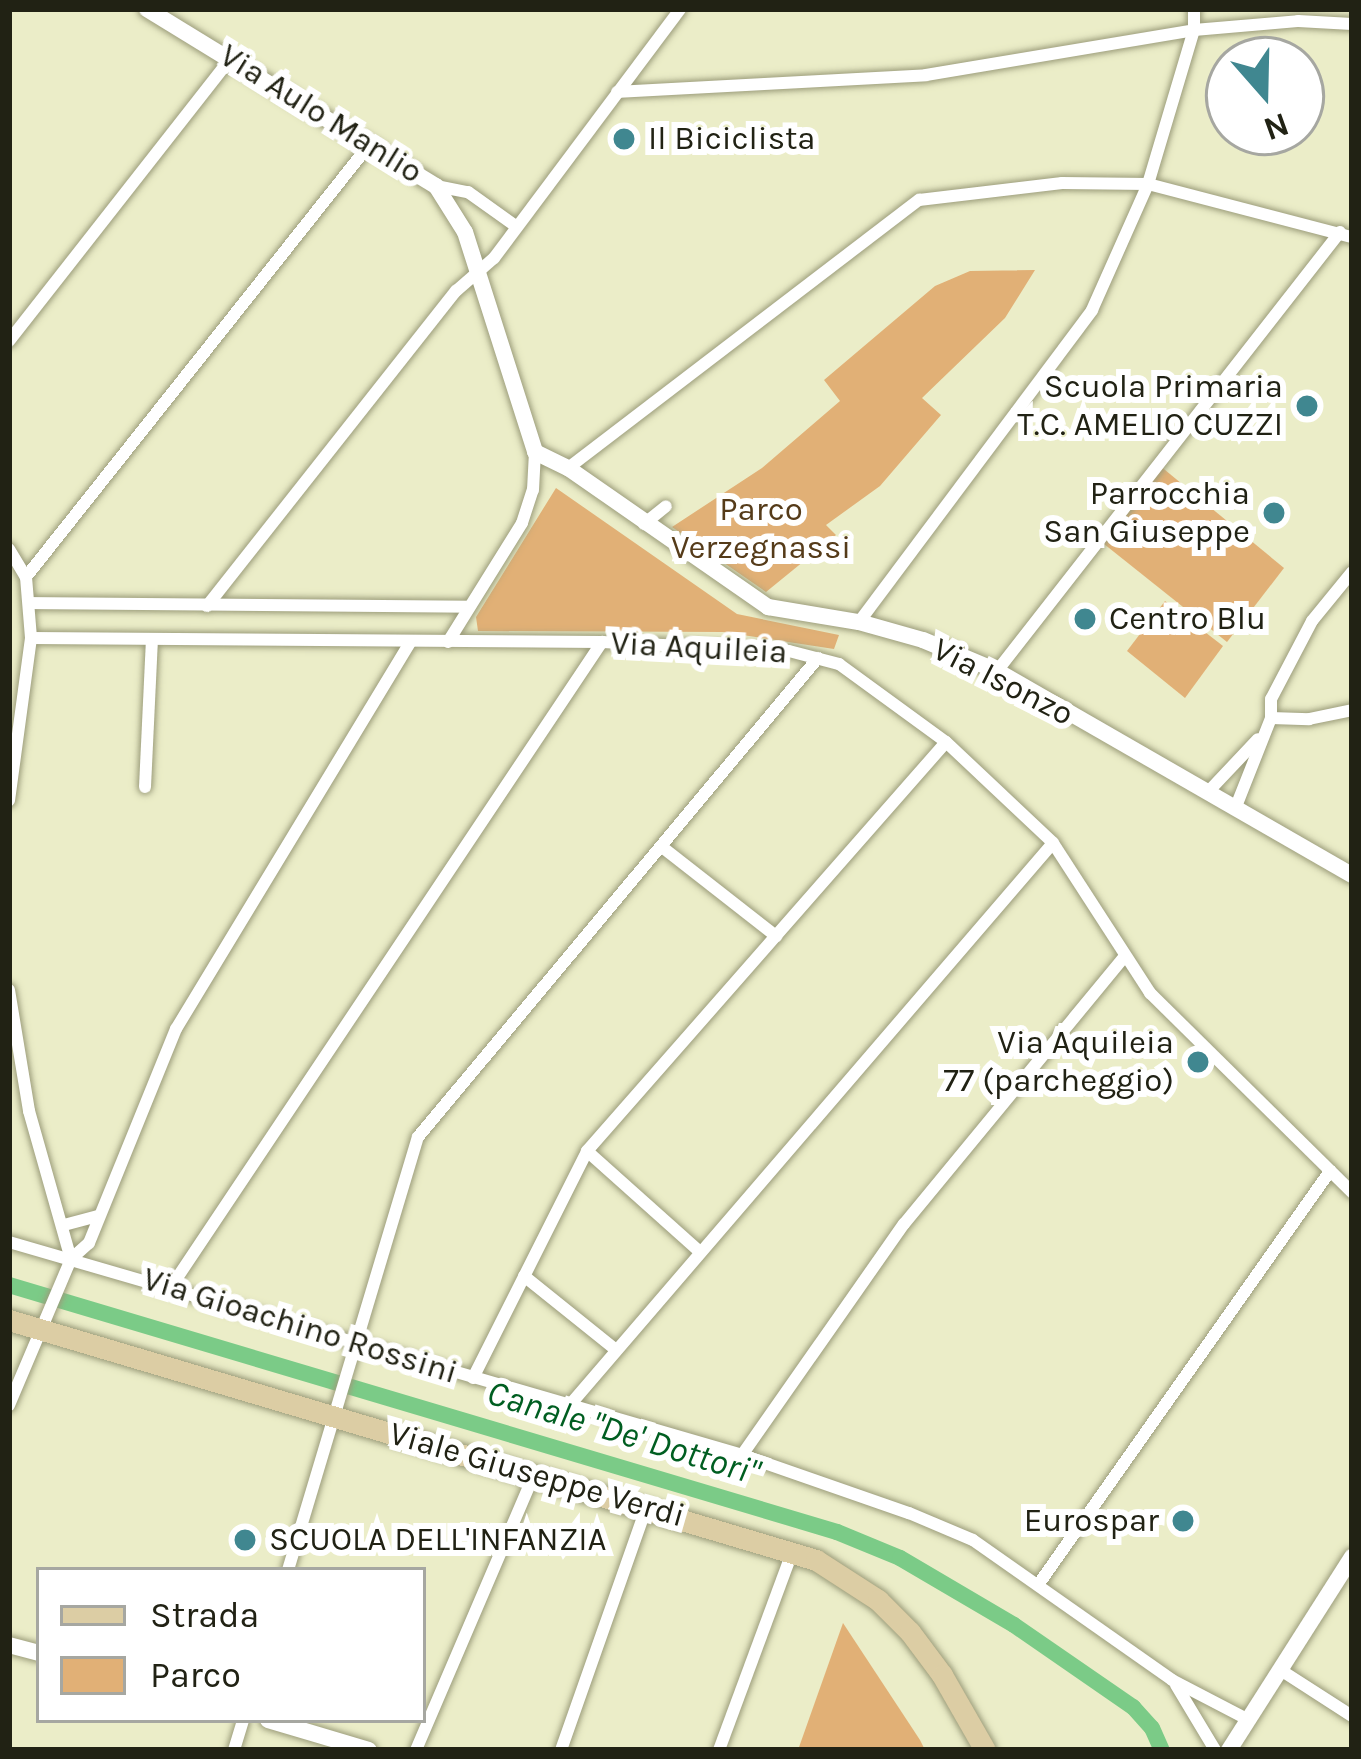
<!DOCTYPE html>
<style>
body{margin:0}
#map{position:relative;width:1361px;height:1759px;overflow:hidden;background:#ebedc8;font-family:Karla,sans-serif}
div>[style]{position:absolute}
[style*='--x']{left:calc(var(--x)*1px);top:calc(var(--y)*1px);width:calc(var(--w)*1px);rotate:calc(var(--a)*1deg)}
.green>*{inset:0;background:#e1b076}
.canal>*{height:16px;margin:-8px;padding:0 8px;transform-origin:8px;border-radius:8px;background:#7bcb87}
.roads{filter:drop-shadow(0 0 3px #9c9d7b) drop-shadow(0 0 3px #9c9d7b)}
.minor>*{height:12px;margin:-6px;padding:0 6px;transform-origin:6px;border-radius:6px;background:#fff}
.tertiary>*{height:16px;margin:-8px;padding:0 8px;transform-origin:8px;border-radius:8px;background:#fff}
.primary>*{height:21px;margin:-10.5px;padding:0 10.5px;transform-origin:10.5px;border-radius:10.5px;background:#dccda4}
.dots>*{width:33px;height:33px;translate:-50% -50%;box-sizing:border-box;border:6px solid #fff;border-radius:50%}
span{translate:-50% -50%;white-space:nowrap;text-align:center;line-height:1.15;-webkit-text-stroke:12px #fff;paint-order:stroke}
.street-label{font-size:33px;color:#212214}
.poi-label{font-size:33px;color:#212214}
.left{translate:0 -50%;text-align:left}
.right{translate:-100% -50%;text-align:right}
.park-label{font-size:33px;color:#553b19}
.water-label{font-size:36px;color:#005e21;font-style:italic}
.frame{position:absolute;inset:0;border:12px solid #212214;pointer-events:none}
.legend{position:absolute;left:36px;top:1567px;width:390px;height:156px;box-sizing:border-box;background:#fff;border:3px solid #a6a7a1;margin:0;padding:15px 21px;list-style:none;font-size:36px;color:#212214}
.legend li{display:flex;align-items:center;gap:24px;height:60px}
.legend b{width:60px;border:3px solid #a6a7a1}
.north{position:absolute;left:1205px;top:36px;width:120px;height:120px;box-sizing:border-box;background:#fff;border:3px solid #a6a7a1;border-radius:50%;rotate:160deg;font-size:33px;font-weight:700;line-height:48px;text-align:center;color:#212214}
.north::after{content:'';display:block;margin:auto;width:42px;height:54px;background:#408790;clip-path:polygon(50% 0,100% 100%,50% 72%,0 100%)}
</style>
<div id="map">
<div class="green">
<i style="clip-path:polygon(1035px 270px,1005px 318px,922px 398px,941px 415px,880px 486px,826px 525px,836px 535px,766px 592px,672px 527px,762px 468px,840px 401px,824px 380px,935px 286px,970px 271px)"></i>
<i style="clip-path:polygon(1159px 465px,1284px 568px,1227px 642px,1099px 540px)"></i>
<i style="clip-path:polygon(556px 488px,737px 614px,839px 635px,834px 649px,723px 632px,478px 631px,476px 617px)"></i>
<i style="clip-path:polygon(1165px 601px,1223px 646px,1185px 698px,1127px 651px)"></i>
<i style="clip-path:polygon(843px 1623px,920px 1740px,925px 1750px,798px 1750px)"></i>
</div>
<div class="canal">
<i style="--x:9;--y:1285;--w:864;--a:16.61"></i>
<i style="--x:837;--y:1532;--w:68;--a:22.4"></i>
<i style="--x:900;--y:1558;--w:132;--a:30.4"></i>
<i style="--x:1014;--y:1625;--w:145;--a:34.6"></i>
<i style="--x:1133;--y:1707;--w:28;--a:48"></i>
<i style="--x:1152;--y:1728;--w:24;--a:66"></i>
</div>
<div class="roads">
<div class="minor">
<i style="--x:617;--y:92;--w:309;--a:-3.1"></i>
<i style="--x:926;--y:75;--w:272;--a:-9.5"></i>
<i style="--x:1194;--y:30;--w:104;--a:-4.9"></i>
<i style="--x:1298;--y:21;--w:54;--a:3.2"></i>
<i style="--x:436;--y:186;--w:33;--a:11"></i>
<i style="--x:468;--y:192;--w:60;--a:35.5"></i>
<i style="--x:9;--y:341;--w:360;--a:-51.9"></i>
<i style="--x:568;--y:468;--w:442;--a:-37.4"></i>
<i style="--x:919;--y:200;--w:144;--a:-6.8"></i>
<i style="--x:1062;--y:183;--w:86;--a:0.7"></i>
<i style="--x:1148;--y:184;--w:211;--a:14.6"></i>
<i style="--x:644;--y:524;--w:28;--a:-39"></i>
<i style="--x:9;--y:549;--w:33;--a:59"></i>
<i style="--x:26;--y:577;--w:61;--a:85.3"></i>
<i style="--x:31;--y:638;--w:164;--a:97.7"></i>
<i style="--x:1352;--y:572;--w:63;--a:129.2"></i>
<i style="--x:1312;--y:621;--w:88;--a:117.7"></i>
<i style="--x:1271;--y:699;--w:19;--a:90"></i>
<i style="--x:1271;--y:718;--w:38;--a:2"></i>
<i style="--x:1309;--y:719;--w:44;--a:-11.8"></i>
<i style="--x:26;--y:577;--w:552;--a:-51.55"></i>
<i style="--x:29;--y:603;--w:437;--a:0.5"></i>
<i style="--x:207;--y:606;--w:402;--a:-51.7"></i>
<i style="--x:456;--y:291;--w:50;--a:-41"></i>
<i style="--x:494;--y:258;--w:311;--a:-53.2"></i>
<i style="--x:859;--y:622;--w:389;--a:-53.2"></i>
<i style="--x:1092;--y:310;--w:138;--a:-66"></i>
<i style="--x:1148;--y:184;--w:161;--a:-73.4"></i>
<i style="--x:1194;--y:30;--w:21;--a:-90"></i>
<i style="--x:31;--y:638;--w:571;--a:0.4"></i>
<i style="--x:602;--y:642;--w:187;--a:2.8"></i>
<i style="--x:789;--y:651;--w:52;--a:14.6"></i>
<i style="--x:839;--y:664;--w:132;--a:36.1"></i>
<i style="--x:946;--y:742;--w:147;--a:43.3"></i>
<i style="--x:1053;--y:843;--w:179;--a:57.1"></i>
<i style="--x:1150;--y:993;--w:284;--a:44.6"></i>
<i style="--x:448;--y:642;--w:140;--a:-58.1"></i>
<i style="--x:522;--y:523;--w:35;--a:-72"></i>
<i style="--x:533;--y:490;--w:38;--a:-87"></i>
<i style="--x:997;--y:671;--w:557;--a:-52"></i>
<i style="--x:145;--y:787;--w:146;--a:-87.3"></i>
<i style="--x:1207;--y:793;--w:74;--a:-46.6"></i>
<i style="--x:1235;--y:809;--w:98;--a:-68.4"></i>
<i style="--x:662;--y:847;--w:145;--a:38"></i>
<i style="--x:9;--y:990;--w:123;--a:80.6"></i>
<i style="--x:29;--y:1111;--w:154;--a:74.2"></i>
<i style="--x:71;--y:1259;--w:159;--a:113"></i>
<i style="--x:587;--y:1151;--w:152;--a:41.8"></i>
<i style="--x:64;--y:1225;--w:34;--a:-15"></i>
<i style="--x:9;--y:1242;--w:763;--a:16.2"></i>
<i style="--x:742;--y:1455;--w:177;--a:19.2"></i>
<i style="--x:909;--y:1513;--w:69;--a:22.9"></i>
<i style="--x:973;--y:1540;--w:243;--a:35.1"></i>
<i style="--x:1172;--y:1680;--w:85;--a:27.5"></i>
<i style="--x:71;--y:1259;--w:24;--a:-42"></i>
<i style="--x:89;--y:1243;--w:231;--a:-67.9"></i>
<i style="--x:176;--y:1029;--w:452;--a:-58.8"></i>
<i style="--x:524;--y:1276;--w:118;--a:38.8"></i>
<i style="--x:171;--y:1287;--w:776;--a:-56.25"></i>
<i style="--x:473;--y:1378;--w:254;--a:-63.3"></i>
<i style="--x:587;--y:1151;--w:544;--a:-48.72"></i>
<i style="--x:569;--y:1406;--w:742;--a:-49.32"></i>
<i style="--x:742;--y:1455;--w:282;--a:-55"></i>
<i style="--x:904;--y:1224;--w:347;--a:-50.5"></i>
<i style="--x:288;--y:1570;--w:452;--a:-73.3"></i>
<i style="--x:418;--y:1137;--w:624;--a:-50.14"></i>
<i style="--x:1038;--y:1585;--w:507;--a:-54.8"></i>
<i style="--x:1279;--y:1669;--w:87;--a:32.8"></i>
<i style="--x:1176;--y:1685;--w:76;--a:59"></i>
<i style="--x:234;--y:1750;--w:31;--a:-73"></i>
<i style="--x:416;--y:1750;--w:299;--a:-66.8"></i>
<i style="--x:561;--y:1750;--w:256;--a:-70.6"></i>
<i style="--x:719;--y:1750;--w:213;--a:-69.7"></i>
</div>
<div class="tertiary">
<i style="--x:147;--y:9;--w:339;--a:31.5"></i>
<i style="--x:436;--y:186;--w:54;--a:57.8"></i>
<i style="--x:465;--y:232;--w:231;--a:72.3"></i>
<i style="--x:535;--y:452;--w:37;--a:26"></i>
<i style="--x:568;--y:468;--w:244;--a:34.8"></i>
<i style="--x:768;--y:607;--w:92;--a:9.4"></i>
<i style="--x:859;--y:622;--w:66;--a:15.7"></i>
<i style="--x:923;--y:640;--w:80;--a:22.7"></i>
<i style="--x:997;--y:671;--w:409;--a:29.9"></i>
<i style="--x:9;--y:1645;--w:31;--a:15"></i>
<i style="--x:268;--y:1720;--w:105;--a:16.5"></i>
<i style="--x:1229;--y:1750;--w:229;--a:-57.5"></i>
</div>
<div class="primary">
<i style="--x:9;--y:1320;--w:842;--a:16.56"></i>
<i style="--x:816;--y:1560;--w:74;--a:32.8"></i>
<i style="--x:878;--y:1600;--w:45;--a:45"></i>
<i style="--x:910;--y:1632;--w:54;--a:53.3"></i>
<i style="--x:942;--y:1675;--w:86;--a:60.2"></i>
</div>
</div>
<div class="dots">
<i style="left:624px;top:139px;background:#408790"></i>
<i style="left:1307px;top:406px;background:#408790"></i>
<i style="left:1274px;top:513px;background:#408790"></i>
<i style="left:1085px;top:619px;background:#408790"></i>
<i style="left:1198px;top:1062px;background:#408790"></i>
<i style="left:1183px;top:1521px;background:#408790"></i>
<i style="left:245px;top:1540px;background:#408790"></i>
</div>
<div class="street-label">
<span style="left:321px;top:114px;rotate:32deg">Via Aulo Manlio</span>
<span style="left:699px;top:648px;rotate:3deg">Via Aquileia</span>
<span style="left:1003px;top:682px;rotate:27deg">Via Isonzo</span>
<span style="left:300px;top:1326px;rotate:17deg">Via Gioachino Rossini</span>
<span style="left:537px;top:1475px;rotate:16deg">Viale Giuseppe Verdi</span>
</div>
<div class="poi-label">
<span class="left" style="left:648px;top:139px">Il Biciclista</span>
<span class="right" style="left:1283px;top:406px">Scuola Primaria<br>T.C. AMELIO CUZZI</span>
<span class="right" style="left:1250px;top:513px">Parrocchia<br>San Giuseppe</span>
<span class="left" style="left:1109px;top:619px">Centro Blu</span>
<span class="right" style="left:1174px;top:1062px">Via Aquileia<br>77 (parcheggio)</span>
<span class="right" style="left:1159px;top:1521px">Eurospar</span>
<span class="left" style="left:269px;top:1540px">SCUOLA DELL'INFANZIA</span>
</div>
<div class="park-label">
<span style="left:761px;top:529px">Parco<br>Verzegnassi</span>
</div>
<div class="water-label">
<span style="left:623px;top:1433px;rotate:17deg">Canale "De' Dottori"</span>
</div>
<div class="frame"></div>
<ul class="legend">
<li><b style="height:15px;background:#dccda4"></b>Strada</li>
<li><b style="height:33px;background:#e1b076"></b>Parco</li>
</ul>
<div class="north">N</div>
</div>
